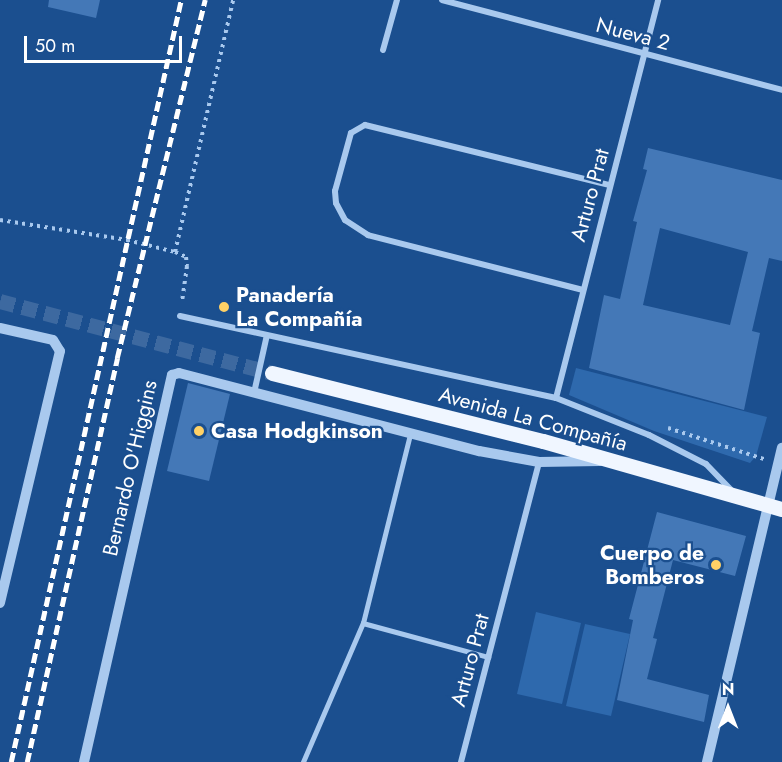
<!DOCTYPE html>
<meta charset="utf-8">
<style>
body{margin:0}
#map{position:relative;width:782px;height:762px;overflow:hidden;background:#1b4f8f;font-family:Jost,sans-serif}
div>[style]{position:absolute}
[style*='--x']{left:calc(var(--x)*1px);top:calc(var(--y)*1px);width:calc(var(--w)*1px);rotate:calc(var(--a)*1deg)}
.green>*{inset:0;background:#2e69ad}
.building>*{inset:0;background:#4478b7}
.primary-tunnel>*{height:15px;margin-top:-7.5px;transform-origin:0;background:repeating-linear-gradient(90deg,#3d69a0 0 15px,transparent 0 23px)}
.path>*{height:4px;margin-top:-2px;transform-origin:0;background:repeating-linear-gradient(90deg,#a9c9ee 0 3px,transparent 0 7.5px)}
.service>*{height:4.5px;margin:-2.25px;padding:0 2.25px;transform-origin:2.25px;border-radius:2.25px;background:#a9c9ee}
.minor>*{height:6px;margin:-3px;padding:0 3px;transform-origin:3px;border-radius:3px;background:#a9c9ee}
.tertiary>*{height:10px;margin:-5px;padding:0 5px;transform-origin:5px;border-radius:5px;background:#a9c9ee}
.primary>*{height:15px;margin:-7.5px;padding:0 7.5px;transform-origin:7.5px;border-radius:7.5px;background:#f0f6ff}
.rail>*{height:4.5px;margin-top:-2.25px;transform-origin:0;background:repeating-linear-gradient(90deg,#fff 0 10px,transparent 0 14.5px)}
.dots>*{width:16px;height:16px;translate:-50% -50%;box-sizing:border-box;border:3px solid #1b4f8f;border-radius:50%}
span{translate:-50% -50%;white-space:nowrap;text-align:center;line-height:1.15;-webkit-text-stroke:4.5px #1b4f8f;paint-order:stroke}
.street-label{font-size:21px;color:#fff}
.poi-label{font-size:21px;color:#fff;font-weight:700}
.left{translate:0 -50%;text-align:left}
.right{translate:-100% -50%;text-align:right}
.north{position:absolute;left:698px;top:678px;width:60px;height:60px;-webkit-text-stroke:4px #1b4f8f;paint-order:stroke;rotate:0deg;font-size:16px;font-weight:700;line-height:24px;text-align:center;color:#fff}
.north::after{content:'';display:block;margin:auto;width:21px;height:27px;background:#fff;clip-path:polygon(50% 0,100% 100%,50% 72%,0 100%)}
.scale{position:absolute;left:24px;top:36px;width:158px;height:27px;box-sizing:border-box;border:3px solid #fff;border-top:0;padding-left:8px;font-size:18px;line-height:21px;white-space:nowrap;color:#fff;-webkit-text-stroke:4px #1b4f8f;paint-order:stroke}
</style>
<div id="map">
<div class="green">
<i style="clip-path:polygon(576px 368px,767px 417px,756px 456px,750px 463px,654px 431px,569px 395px)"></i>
<i style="clip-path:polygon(536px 612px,581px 623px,562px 704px,517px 694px)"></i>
<i style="clip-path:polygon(585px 624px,630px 634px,611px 716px,566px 706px)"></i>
</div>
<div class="building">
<i style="clip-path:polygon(49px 0,100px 0,96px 18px,48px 7px)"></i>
<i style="clip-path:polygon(evenodd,648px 148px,782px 180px,782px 261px,769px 258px,752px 331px,760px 333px,744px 410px,589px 368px,604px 295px,620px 299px,637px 222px,633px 221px,647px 170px,643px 169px,648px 148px,660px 228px,748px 252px,730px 325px,643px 305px,660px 228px)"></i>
<i style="clip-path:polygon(188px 383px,230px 394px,209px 481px,167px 471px)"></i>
<i style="clip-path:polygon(657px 512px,746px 536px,735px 576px,673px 560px,653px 638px,657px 639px,647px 679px,709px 695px,704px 722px,617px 700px,633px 620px,629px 619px)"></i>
</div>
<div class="primary-tunnel">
<i style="--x:0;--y:301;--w:281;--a:14.8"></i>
</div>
<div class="path">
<i style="--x:0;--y:220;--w:129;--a:8.9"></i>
<i style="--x:127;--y:240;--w:49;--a:14"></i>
<i style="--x:175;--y:252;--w:12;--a:24"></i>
<i style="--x:186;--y:257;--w:9;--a:84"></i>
<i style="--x:187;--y:266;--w:37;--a:98"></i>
<i style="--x:175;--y:252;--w:259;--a:-77"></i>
<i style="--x:668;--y:428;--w:101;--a:17.9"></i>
</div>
<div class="service">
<i style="--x:363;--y:623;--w:130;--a:15.2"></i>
<i style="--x:303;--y:762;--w:151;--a:-66.7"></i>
<i style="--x:363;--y:623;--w:194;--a:-76"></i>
</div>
<div class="minor">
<i style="--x:442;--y:0;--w:352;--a:14.8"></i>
<i style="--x:383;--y:50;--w:52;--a:-74.4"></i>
<i style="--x:583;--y:290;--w:222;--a:-165.7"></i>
<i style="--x:368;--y:235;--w:27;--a:-147"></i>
<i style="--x:345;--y:220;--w:19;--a:-118"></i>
<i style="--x:336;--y:203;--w:12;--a:-95"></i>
<i style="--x:335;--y:191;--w:60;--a:-74.6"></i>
<i style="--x:351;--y:133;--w:16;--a:-30"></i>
<i style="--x:365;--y:125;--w:252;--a:13.8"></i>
<i style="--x:180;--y:316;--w:385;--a:12.3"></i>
<i style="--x:556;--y:398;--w:100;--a:21.7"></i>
<i style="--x:649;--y:435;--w:64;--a:27"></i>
<i style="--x:706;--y:464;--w:36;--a:46"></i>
<i style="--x:254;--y:393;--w:59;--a:-77.4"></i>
<i style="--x:556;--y:398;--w:411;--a:-75.6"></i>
<i style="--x:461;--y:762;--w:310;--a:-75.4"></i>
</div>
<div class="tertiary">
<i style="--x:0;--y:328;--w:54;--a:12.8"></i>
<i style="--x:53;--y:340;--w:13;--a:58"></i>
<i style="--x:60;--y:351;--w:259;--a:103.4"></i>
<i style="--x:84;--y:762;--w:397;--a:-77.2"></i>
<i style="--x:172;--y:375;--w:7;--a:-16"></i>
<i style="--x:179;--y:373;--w:310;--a:14.6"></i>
<i style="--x:479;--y:451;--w:61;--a:10.4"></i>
<i style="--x:539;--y:462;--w:61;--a:-0.9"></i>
<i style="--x:707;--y:762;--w:323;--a:-76.6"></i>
</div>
<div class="primary">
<i style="--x:272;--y:373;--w:279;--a:14.1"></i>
<i style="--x:543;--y:441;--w:248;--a:15.9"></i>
</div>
<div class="rail">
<i style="--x:11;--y:762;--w:781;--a:-77.42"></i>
<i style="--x:27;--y:762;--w:414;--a:-77.4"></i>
<i style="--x:117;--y:358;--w:369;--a:-76.2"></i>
</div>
<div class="dots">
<i style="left:224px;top:307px;background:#ffd166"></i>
<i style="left:199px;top:431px;background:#ffd166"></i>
<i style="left:716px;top:565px;background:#ffd166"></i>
</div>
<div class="street-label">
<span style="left:633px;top:34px;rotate:15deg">Nueva 2</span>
<span style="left:590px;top:195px;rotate:-75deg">Arturo Prat</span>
<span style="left:533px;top:419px;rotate:15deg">Avenida La Compañía</span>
<span style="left:130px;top:468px;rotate:-77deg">Bernardo O'Higgins</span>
<span style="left:470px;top:660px;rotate:-75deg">Arturo Prat</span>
</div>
<div class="poi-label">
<span class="left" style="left:236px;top:307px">Panadería<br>La Compañía</span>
<span class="left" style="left:211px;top:431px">Casa Hodgkinson</span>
<span class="right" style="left:704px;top:565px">Cuerpo de<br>Bomberos</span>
</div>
<div class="north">N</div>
<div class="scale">50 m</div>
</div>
